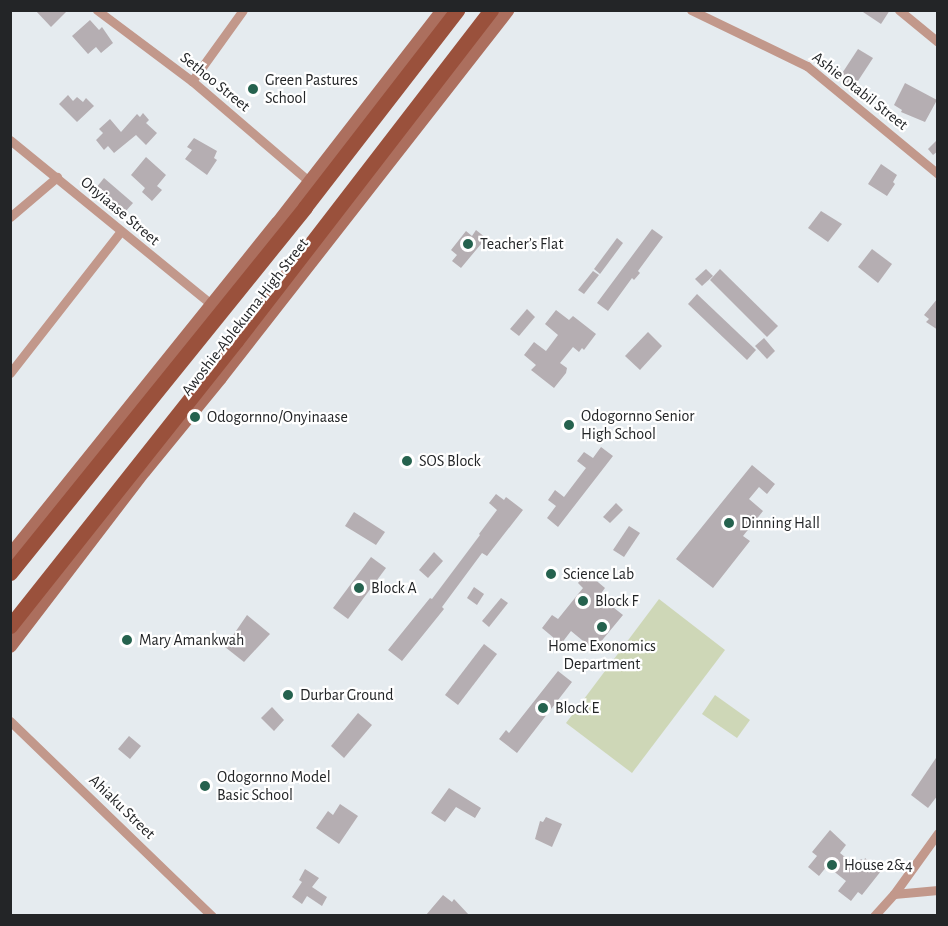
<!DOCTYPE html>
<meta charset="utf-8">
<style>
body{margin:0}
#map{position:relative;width:948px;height:926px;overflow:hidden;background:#e5ebef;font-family:"Alegreya Sans",sans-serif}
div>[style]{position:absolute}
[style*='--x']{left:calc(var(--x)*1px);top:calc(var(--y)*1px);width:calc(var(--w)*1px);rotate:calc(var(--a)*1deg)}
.green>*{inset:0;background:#ced7b7}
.building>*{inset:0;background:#b5aeb2}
.street>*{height:9px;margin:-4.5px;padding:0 4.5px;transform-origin:4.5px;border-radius:4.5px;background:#c2988b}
.secondary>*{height:14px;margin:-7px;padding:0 7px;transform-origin:7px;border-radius:7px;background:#ac6f5e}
.primary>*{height:15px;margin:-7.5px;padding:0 7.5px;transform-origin:7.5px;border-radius:7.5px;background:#9a513c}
.dots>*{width:16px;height:16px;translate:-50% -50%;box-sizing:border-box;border:3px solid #fff;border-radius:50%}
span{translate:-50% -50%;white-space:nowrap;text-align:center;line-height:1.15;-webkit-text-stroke:4.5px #fff;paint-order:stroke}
.poi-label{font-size:16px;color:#232527}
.left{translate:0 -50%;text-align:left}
.street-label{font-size:16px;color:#232527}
.frame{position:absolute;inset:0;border:12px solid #232527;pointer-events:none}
</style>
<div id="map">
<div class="green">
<i style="clip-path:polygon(659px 599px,725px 650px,632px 773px,566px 723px)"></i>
<i style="clip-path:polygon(715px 695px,750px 720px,737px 738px,702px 714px)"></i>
</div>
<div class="building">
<i style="clip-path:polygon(35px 10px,68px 10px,51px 27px)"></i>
<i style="clip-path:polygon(860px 10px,890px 10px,881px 24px)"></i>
<i style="clip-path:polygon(90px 20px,99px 30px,102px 27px,113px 43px,101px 53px,96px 47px,88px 54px,72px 36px)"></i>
<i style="clip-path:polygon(858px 49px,873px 58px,854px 87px,839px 78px)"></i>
<i style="clip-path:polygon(905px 83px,937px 100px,925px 122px,901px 112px,902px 110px,894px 105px)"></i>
<i style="clip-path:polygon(68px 95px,73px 101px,77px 97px,83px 102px,86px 98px,94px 106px,77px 122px,59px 104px)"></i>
<i style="clip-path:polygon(143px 113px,149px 120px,146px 123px,157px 133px,146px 145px,136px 135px,114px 153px,108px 146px,104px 150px,96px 140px,103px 133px,99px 129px,110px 119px,121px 132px,137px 114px,140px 117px)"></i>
<i style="clip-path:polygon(194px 138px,217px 151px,214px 158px,217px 160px,207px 175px,185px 159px,192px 150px,187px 147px)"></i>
<i style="clip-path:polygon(938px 139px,938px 151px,933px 155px,928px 149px)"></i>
<i style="clip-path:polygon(146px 157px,166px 175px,157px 186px,162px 190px,152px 201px,142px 192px,145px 188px,131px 175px)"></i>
<i style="clip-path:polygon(881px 164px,897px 175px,893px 182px,895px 184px,887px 196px,868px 184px)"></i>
<i style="clip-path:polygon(104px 178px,133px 203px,125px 212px,96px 188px)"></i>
<i style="clip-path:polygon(821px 211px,842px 224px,828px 242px,808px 228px)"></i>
<i style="clip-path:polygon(652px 229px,663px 237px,638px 271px,640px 273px,634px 280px,632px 278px,608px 311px,597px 303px)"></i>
<i style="clip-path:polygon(476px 230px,486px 238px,461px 268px,452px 261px,457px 255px,451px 250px,466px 231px,472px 236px)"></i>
<i style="clip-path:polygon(617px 238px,623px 243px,600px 274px,594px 269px)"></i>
<i style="clip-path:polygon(872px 249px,892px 264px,878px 283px,858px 267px)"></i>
<i style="clip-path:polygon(706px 269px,713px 276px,702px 286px,695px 279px)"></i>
<i style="clip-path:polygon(720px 269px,778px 326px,767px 337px,710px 280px)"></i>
<i style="clip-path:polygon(593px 271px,599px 275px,584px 294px,578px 290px)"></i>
<i style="clip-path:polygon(697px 294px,756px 350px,747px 360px,688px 304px)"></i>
<i style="clip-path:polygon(938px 298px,938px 330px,926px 322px,929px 319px,924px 315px)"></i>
<i style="clip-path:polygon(527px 309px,535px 317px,519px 336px,510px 329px)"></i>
<i style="clip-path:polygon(556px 310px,569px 320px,573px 316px,596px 334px,584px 350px,582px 348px,579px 352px,573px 347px,560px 363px,567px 368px,566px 373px,554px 388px,531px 370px,536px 365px,524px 355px,534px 342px,546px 351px,558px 335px,545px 324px)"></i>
<i style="clip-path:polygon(648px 332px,662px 346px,640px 370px,625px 356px)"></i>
<i style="clip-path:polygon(764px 338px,775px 351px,767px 359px,755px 346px)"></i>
<i style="clip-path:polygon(601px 447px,613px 456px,558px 527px,547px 518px,556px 506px,548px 500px,555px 490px,564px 497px,586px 468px,577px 461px,584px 452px,593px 458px)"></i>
<i style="clip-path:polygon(752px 465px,775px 484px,767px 494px,759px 487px,749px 499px,763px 511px,743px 536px,750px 541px,713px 588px,676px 559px)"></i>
<i style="clip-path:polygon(496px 494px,504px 500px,506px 497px,523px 510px,487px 556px,482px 553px,442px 607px,444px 609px,402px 661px,388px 650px,430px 598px,432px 599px,480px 535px,479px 534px,497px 510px,489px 503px)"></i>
<i style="clip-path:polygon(616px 503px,623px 510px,610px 523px,603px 517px)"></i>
<i style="clip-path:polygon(354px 512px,385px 532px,376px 545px,345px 526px)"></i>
<i style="clip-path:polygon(629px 526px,640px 533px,624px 557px,613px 550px)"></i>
<i style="clip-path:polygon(434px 552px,443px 561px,428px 578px,419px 570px)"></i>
<i style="clip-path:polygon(371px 557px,386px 568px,348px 619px,333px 608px)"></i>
<i style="clip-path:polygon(586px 572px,605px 588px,599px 596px,623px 615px,594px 650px,571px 631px,561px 644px,542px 628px,552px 615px,558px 619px,583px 588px,578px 583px)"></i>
<i style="clip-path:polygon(474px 587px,484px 594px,477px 605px,467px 598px)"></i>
<i style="clip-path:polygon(501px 598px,508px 603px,489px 627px,482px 621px)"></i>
<i style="clip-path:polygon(247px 615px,270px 634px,244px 662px,225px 647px)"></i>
<i style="clip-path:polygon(484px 644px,497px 654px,458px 705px,445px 695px)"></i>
<i style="clip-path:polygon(558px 671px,572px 682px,517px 753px,499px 739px,506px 730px,509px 733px)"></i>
<i style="clip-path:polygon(272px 707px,284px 720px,274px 731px,261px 718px)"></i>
<i style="clip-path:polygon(358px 713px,372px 725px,344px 758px,331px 746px)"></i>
<i style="clip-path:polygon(129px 736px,141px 746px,130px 759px,118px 749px)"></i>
<i style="clip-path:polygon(938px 755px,938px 795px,928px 808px,911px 795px)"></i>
<i style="clip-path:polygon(449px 788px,481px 808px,475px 818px,456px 807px,445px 822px,431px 813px)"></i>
<i style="clip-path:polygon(340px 804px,358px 816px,339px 844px,316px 828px,328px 811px,333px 815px)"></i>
<i style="clip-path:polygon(546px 817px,562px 824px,552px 847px,535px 839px,540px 821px,543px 822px)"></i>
<i style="clip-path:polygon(830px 830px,846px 845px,840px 853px,856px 866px,861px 859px,864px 861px,865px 858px,881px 871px,862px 895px,858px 892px,851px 901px,838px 891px,846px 881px,827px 866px,819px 876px,808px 867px,817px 856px,812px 852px)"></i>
<i style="clip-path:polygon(305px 869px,319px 878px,312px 887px,327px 897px,322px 906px,307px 896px,302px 904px,292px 897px,302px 882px,299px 880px)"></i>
<i style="clip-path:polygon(443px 895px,452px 902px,454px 899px,469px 915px,426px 915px)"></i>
</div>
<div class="street">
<i style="--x:97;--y:10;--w:119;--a:36.8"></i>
<i style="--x:192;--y:81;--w:155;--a:40.6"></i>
<i style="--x:691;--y:10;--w:129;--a:25.8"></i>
<i style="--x:807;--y:66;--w:170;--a:39.5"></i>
<i style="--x:899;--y:10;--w:50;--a:39.4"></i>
<i style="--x:192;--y:81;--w:87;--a:-54.3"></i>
<i style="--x:10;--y:140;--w:259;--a:39.2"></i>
<i style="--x:10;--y:217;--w:62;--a:-40.4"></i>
<i style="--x:10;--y:373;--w:179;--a:-52"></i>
<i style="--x:10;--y:721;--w:281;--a:44"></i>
<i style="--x:894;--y:894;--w:44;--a:-5.2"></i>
<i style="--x:874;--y:916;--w:30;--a:-48"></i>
<i style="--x:894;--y:894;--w:75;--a:-54.2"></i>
</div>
<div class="secondary">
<i style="--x:10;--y:556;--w:427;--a:-51.2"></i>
<i style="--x:278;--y:223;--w:269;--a:-52.2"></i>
<i style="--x:10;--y:646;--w:220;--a:-52.6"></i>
<i style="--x:144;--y:471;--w:120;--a:-50.7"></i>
<i style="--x:220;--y:378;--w:467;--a:-52"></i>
</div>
<div class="primary">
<i style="--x:10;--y:573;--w:470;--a:-51.1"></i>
<i style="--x:305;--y:207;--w:249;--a:-52.3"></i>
<i style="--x:10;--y:626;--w:364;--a:-51.6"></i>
<i style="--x:236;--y:341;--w:418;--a:-52.4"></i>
</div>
<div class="dots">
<i style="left:253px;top:89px;background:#25624e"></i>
<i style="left:468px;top:244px;background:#25624e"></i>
<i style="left:195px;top:417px;background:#25624e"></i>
<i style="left:569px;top:425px;background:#25624e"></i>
<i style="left:407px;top:461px;background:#25624e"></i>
<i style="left:729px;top:523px;background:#25624e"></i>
<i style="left:551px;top:574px;background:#25624e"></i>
<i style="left:359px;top:588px;background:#25624e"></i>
<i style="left:583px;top:601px;background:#25624e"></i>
<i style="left:602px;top:627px;background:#25624e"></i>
<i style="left:127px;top:640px;background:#25624e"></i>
<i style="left:288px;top:695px;background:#25624e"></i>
<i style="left:543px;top:708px;background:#25624e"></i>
<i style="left:205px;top:786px;background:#25624e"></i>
<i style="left:832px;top:865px;background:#25624e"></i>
</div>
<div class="poi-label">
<span class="left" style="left:265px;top:89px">Green Pastures<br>School</span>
<span class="left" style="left:480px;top:244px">Teacher’s Flat</span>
<span class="left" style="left:581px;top:425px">Odogornno Senior<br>High School</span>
<span class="left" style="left:207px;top:417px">Odogornno/Onyinaase</span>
<span class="left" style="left:419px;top:461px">SOS Block</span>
<span class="left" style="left:741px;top:523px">Dinning Hall</span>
<span class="left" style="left:563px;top:574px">Science Lab</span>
<span class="left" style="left:371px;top:588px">Block A</span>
<span class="left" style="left:595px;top:601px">Block F</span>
<span class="left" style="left:139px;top:640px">Mary Amankwah</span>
<span style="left:602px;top:655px">Home Exonomics<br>Department</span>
<span class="left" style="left:300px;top:695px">Durbar Ground</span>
<span class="left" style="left:555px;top:708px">Block E</span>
<span class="left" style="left:217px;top:786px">Odogornno Model<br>Basic School</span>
<span class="left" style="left:844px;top:865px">House 2&amp;4</span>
</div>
<div class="street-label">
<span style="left:215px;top:82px;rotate:39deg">Sethoo Street</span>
<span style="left:860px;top:91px;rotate:38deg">Ashie Otabil Street</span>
<span style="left:120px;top:211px;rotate:40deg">Onyiaase Street</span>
<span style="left:245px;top:317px;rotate:-52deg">Awoshie-Ablekuma High Street</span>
<span style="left:122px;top:807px;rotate:44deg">Ahiaku Street</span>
</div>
<div class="frame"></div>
</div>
